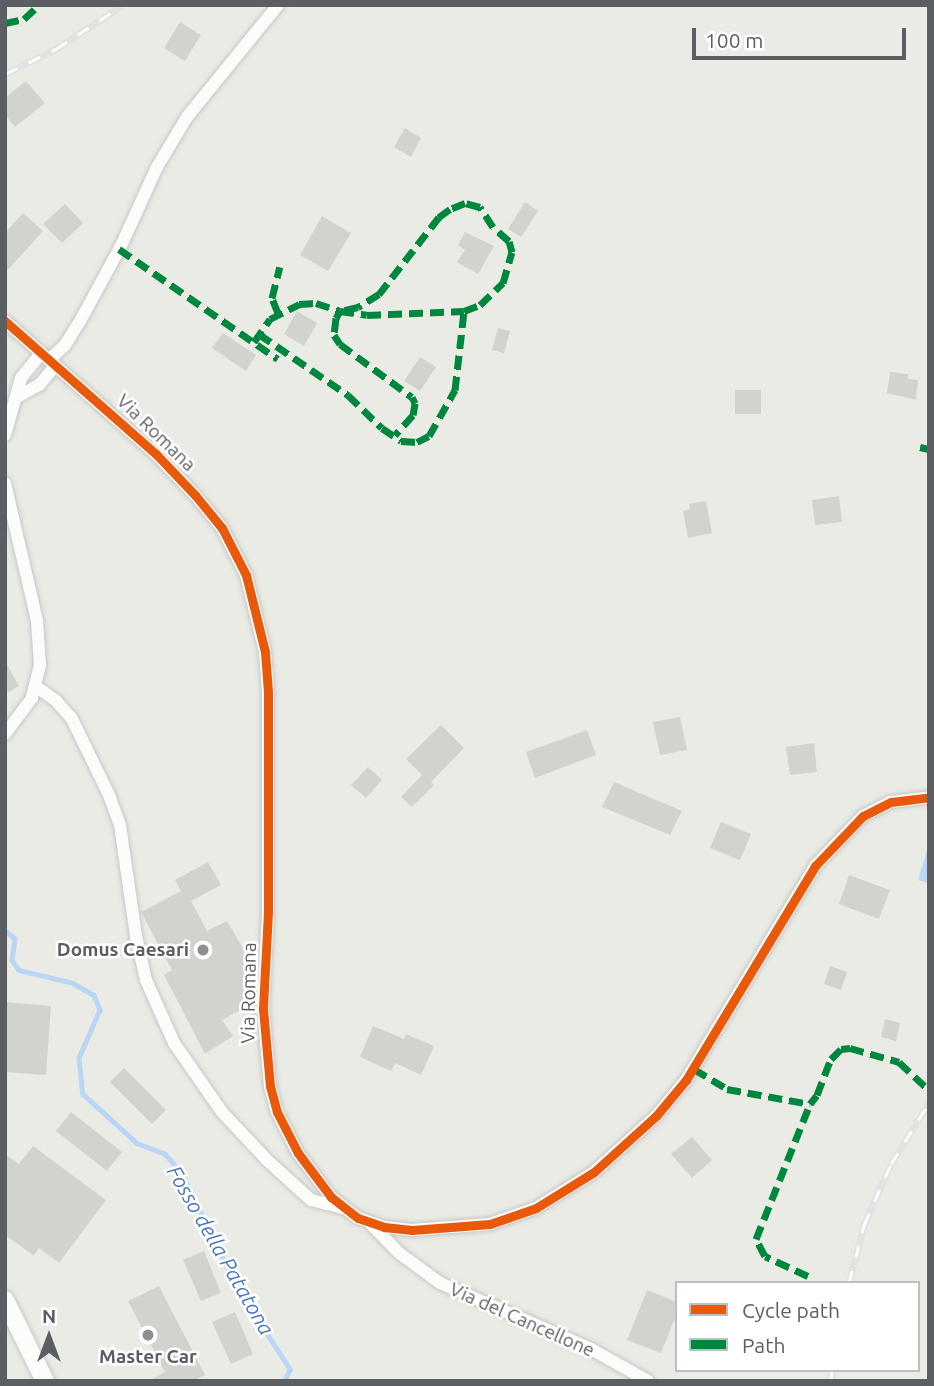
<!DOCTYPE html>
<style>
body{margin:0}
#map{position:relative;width:934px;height:1386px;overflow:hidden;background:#ebebe6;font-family:Ubuntu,sans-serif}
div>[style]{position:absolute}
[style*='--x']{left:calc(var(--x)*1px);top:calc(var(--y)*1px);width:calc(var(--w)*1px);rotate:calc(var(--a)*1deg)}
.water>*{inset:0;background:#b9d6f6}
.stream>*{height:4.5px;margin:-2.25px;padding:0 2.25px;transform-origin:2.25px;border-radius:2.25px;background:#b9d6f6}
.building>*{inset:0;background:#d2d2cf}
.roads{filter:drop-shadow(0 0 2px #c7c8c6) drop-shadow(0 0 2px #c7c8c6)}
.minor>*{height:12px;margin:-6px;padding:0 6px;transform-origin:6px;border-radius:6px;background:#fcfcfb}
.secondary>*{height:18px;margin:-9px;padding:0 9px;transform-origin:9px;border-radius:9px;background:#fcfcfb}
.rail>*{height:7px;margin-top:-3.5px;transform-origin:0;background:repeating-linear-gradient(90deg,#fff 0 13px,#e2e2e2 0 26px);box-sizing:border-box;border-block:2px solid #e2e2e2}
.quiet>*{height:7px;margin-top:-3.5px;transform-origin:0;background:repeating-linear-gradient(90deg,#00873e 0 14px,transparent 0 21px)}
.cycleway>*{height:9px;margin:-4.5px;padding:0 4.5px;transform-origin:4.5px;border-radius:4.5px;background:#e8590c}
.dots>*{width:19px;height:19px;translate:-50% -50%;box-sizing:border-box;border:4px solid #fff;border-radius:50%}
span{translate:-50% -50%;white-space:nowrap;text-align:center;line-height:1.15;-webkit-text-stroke:5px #fff;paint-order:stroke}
.street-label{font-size:19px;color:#5b5e63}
.poi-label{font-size:19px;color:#5b5e63;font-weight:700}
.right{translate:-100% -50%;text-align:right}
.water-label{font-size:21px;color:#4776c0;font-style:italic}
.frame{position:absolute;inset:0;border:7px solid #5b5e63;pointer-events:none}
.legend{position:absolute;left:675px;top:1281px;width:245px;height:91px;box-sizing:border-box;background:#fff;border:2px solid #bdbfc1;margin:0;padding:9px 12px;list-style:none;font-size:21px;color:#5b5e63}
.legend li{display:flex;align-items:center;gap:14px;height:35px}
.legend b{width:35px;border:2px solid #bdbfc1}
.north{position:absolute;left:14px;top:1302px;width:70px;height:70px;-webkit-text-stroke:5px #fff;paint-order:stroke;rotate:0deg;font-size:19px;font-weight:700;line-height:28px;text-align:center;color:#5b5e63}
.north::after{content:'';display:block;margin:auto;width:24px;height:32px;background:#5b5e63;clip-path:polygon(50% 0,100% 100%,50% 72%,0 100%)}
.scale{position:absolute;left:692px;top:28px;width:214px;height:32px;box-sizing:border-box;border:4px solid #5b5e63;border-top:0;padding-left:9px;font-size:21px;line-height:24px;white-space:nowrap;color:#5b5e63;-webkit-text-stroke:5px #fff;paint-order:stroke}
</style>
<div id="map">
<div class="water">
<i style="clip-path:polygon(929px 844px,929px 883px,918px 880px)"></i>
</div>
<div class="stream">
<i style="--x:5;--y:930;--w:13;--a:42"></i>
<i style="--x:15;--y:939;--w:21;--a:98"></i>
<i style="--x:12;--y:960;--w:12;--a:55"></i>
<i style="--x:19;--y:970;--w:56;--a:13.5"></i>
<i style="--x:73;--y:983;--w:24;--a:30"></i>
<i style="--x:94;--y:995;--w:16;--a:68"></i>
<i style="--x:100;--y:1010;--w:52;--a:113.6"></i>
<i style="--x:79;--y:1058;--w:36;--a:84"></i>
<i style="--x:83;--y:1094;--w:73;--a:42.2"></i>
<i style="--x:137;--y:1143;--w:30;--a:21"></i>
<i style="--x:165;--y:1154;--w:24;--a:48"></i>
<i style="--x:181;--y:1172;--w:128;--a:64"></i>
<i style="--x:237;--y:1287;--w:98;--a:57.1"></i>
<i style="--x:290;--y:1369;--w:13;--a:113"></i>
</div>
<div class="building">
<i style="clip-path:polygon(180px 22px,201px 35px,185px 61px,164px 48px)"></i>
<i style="clip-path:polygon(26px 81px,45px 103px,15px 127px,5px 115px,5px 98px)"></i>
<i style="clip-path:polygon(405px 128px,421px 138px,411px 157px,394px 147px)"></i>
<i style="clip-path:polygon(525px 202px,538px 211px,521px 237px,508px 229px)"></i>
<i style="clip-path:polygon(65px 204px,83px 223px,62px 243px,43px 224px)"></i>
<i style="clip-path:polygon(23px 213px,43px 231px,5px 273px,5px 233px)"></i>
<i style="clip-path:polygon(322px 216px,351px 233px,328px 271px,300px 255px)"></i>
<i style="clip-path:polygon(465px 232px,494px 246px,478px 274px,457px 262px,465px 250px,458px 245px)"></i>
<i style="clip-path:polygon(297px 311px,317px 323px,304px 346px,284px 334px)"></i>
<i style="clip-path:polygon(498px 328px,510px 331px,504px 353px,492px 350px)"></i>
<i style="clip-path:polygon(223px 333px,256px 355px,246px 371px,212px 348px)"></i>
<i style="clip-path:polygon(420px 357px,436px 367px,420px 391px,404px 381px)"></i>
<i style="clip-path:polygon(890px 372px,908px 374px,908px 379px,918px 380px,916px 400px,887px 393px)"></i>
<i style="clip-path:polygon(735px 390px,761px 390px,761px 414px,735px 414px)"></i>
<i style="clip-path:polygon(839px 496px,842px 522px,815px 525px,812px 500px)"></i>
<i style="clip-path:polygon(706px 501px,712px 533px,688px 538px,683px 511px,690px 509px,689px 504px)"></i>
<i style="clip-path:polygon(5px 661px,19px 686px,5px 694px)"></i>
<i style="clip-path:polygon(680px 717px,687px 750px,660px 755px,653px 722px)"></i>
<i style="clip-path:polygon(441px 725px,464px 748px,431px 782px,434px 785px,412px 807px,401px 797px,422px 775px,406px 759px)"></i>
<i style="clip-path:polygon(587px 730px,596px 755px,535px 778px,526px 752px)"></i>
<i style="clip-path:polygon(814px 743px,817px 772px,790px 775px,786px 747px)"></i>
<i style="clip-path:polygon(368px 767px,382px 780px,366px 798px,351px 785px)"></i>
<i style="clip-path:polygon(614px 782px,682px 811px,670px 835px,602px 807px)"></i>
<i style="clip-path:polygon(721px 822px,751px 834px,740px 860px,710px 848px)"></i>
<i style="clip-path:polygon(208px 862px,221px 885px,191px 901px,207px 931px,227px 921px,255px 969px,248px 1006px,222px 1020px,233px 1036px,205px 1054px,164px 975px,172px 970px,141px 912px,181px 891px,175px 880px)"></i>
<i style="clip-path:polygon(849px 875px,890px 890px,879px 919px,839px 904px)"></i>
<i style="clip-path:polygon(830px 966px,847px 972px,841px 990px,824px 984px)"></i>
<i style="clip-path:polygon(5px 1002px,51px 1006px,46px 1075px,5px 1072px)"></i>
<i style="clip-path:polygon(885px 1019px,900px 1023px,896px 1041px,881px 1037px)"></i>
<i style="clip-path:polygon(373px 1026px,404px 1039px,406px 1034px,434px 1046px,421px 1075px,395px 1063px,391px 1071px,360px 1057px)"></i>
<i style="clip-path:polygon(124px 1068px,166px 1110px,152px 1124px,110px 1082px)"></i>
<i style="clip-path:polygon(71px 1112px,122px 1152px,107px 1171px,56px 1131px)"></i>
<i style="clip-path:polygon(692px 1137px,712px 1160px,692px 1178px,671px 1154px)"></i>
<i style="clip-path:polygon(33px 1146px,106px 1200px,59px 1263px,39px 1248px,34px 1256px,5px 1235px,5px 1154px,19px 1164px)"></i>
<i style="clip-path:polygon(204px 1251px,221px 1293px,201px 1301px,183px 1260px)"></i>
<i style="clip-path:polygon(159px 1286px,205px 1375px,193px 1381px,149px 1381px,165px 1372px,128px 1301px)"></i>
<i style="clip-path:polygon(647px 1290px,677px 1302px,677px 1313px,661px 1353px,627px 1340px)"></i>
<i style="clip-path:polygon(235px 1312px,253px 1354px,231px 1364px,212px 1322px)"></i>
</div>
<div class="roads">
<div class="minor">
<i style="--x:5;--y:321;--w:201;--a:41.4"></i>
<i style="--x:156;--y:454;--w:57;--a:46.4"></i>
<i style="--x:195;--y:495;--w:43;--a:50.7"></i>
<i style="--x:222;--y:528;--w:53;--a:62.9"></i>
<i style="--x:246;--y:575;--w:79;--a:76.1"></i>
<i style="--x:265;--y:652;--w:40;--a:85.7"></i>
<i style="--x:268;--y:692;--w:220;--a:90"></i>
<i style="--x:268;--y:912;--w:97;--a:93"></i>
<i style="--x:263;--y:1009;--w:77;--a:84.8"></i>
<i style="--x:270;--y:1086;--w:27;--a:75"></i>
<i style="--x:277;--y:1112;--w:46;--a:62.9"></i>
<i style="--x:298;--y:1153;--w:55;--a:53.1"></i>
<i style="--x:331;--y:1197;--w:34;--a:38"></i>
<i style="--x:358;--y:1218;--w:28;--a:19"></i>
<i style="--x:384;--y:1227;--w:28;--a:6"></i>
<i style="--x:412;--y:1230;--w:78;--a:-4.4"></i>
<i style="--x:490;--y:1224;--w:49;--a:-19.2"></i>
<i style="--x:536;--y:1208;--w:68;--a:-31.8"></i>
<i style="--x:594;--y:1172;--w:84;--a:-42.1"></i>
<i style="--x:656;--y:1116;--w:47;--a:-50.2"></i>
<i style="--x:686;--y:1080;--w:250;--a:-58.9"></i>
<i style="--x:815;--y:866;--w:69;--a:-46.2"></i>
<i style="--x:863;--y:816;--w:31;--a:-27"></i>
<i style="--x:891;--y:802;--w:38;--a:-7"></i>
<i style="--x:49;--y:360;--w:22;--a:-43"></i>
<i style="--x:65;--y:345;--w:26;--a:-58"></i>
<i style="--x:79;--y:323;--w:88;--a:-61.4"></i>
<i style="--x:121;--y:246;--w:87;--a:-65.5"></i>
<i style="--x:157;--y:167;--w:58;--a:-59"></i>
<i style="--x:187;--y:117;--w:144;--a:-50.9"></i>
<i style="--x:17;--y:397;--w:26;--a:-29"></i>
<i style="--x:40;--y:384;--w:23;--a:-50"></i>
<i style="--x:5;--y:435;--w:59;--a:-74.3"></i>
<i style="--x:21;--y:378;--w:32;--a:-51"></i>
<i style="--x:5;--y:483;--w:142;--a:76.9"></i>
<i style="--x:37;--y:621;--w:44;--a:86.1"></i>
<i style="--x:40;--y:665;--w:34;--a:104"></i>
<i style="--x:32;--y:698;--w:45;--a:126.9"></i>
<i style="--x:37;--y:687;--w:24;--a:36"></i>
<i style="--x:56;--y:701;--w:24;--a:48"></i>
<i style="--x:72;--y:719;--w:85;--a:64"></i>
<i style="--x:109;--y:795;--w:32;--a:70"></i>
<i style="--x:120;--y:825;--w:112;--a:81.8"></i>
<i style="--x:136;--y:936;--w:45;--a:77.2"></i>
<i style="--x:146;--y:980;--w:69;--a:66"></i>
<i style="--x:174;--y:1043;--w:84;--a:55.2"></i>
<i style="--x:222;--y:1112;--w:67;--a:46.8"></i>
<i style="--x:268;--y:1161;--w:58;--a:42.2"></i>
<i style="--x:311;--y:1200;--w:33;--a:14"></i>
<i style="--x:371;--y:1224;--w:40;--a:46"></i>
<i style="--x:399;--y:1253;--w:51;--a:36.2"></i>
<i style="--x:440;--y:1283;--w:165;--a:23.6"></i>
<i style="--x:591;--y:1349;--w:65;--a:29.3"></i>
</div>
<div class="secondary">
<i style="--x:5;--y:1300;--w:90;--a:63.7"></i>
</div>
</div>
<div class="rail">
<i style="--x:5;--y:74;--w:57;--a:-26.1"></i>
<i style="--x:56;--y:49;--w:80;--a:-33.3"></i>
<i style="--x:849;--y:1283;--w:60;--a:-75.5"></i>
<i style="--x:864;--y:1225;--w:67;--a:-66.1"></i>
<i style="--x:891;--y:1164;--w:72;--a:-58.1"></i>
<i style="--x:831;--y:1381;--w:11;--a:-85"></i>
</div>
<div class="quiet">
<i style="--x:5;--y:23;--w:19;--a:-12"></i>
<i style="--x:24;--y:19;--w:21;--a:-43"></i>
<i style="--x:119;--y:249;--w:193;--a:34.7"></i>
<i style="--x:278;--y:313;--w:16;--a:-112"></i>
<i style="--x:272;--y:298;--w:32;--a:-76"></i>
<i style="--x:259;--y:334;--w:108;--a:34.4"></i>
<i style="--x:348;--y:395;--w:47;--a:44.1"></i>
<i style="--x:382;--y:428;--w:23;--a:34"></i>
<i style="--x:401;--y:441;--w:16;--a:4"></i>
<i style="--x:417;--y:442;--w:13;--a:-27"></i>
<i style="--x:429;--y:436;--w:53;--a:-60.5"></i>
<i style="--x:455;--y:390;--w:80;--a:-83.5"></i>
<i style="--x:254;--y:342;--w:28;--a:-55"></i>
<i style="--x:270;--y:319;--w:33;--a:-27"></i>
<i style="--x:299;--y:304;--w:17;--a:-3"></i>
<i style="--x:316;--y:303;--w:25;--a:18"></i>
<i style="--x:340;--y:311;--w:27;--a:8"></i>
<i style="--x:367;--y:315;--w:97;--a:-2.4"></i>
<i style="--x:464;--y:311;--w:17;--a:-21"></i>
<i style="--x:480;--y:305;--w:32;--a:-44"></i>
<i style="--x:503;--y:283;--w:32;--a:-74"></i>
<i style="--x:512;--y:252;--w:11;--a:-105"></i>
<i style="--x:509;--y:241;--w:21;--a:-139"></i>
<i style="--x:493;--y:227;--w:24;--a:-123"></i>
<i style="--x:480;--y:207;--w:16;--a:-165"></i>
<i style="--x:465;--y:203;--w:16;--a:158"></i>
<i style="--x:450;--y:209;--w:14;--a:144"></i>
<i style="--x:439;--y:217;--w:98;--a:127.9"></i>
<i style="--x:379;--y:294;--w:25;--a:148"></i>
<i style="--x:358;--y:307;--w:18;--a:167"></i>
<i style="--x:340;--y:311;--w:8;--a:120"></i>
<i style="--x:336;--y:318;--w:17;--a:97"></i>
<i style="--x:334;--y:335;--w:11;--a:56"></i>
<i style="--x:340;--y:344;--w:89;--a:36.4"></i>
<i style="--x:412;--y:397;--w:7;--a:63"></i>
<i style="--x:415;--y:403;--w:12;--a:99"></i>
<i style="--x:413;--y:415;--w:27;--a:132"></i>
<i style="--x:920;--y:447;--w:9;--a:13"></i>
<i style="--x:694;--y:1069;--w:39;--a:31"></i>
<i style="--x:727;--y:1089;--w:84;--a:10.2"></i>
<i style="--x:810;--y:1104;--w:11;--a:-52"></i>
<i style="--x:817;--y:1095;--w:39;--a:-69"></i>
<i style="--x:831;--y:1059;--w:14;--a:-45"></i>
<i style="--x:841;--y:1049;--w:9;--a:-6"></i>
<i style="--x:850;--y:1048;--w:51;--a:15.9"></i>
<i style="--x:899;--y:1062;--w:41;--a:43"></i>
<i style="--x:808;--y:1276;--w:47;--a:-155.1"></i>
<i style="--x:765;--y:1256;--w:19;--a:-118"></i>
<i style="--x:756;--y:1239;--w:145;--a:-68.2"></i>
</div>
<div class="cycleway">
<i style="--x:5;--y:321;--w:201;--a:41.4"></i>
<i style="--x:156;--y:454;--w:57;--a:46.4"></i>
<i style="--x:195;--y:495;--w:43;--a:50.7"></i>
<i style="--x:222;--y:528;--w:53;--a:62.9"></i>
<i style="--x:246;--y:575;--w:79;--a:76.1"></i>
<i style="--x:265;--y:652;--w:40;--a:85.7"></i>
<i style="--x:268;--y:692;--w:220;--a:90"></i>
<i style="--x:268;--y:912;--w:97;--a:93"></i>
<i style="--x:263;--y:1009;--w:77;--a:84.8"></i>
<i style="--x:270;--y:1086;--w:27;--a:75"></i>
<i style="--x:277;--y:1112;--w:46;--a:62.9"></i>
<i style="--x:298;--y:1153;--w:55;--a:53.1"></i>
<i style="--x:331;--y:1197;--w:34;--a:38"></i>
<i style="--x:358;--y:1218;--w:28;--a:19"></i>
<i style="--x:384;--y:1227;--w:28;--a:6"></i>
<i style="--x:412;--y:1230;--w:78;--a:-4.4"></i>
<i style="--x:490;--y:1224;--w:49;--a:-19.2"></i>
<i style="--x:536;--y:1208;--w:68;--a:-31.8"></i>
<i style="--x:594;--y:1172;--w:84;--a:-42.1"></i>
<i style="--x:656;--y:1116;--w:47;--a:-50.2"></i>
<i style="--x:686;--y:1080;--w:250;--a:-58.9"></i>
<i style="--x:815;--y:866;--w:69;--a:-46.2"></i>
<i style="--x:863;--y:816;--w:31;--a:-27"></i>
<i style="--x:891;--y:802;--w:38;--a:-7"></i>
</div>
<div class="dots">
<i style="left:203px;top:950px;background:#8d8f91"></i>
<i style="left:148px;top:1335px;background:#8d8f91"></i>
</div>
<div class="street-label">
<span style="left:156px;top:433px;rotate:44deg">Via Romana</span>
<span style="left:249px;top:993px;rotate:-89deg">Via Romana</span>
<span style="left:522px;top:1320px;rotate:24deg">Via del Cancellone</span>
</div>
<div class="poi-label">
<span class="right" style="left:189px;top:950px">Domus Caesari</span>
<span style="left:148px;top:1357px">Master Car</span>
</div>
<div class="water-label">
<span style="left:221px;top:1250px;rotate:60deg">Fosso della Patatona</span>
</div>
<div class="frame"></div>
<ul class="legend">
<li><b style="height:9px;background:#e8590c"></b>Cycle path</li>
<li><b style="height:9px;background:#00873e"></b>Path</li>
</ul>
<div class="north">N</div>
<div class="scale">100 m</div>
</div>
